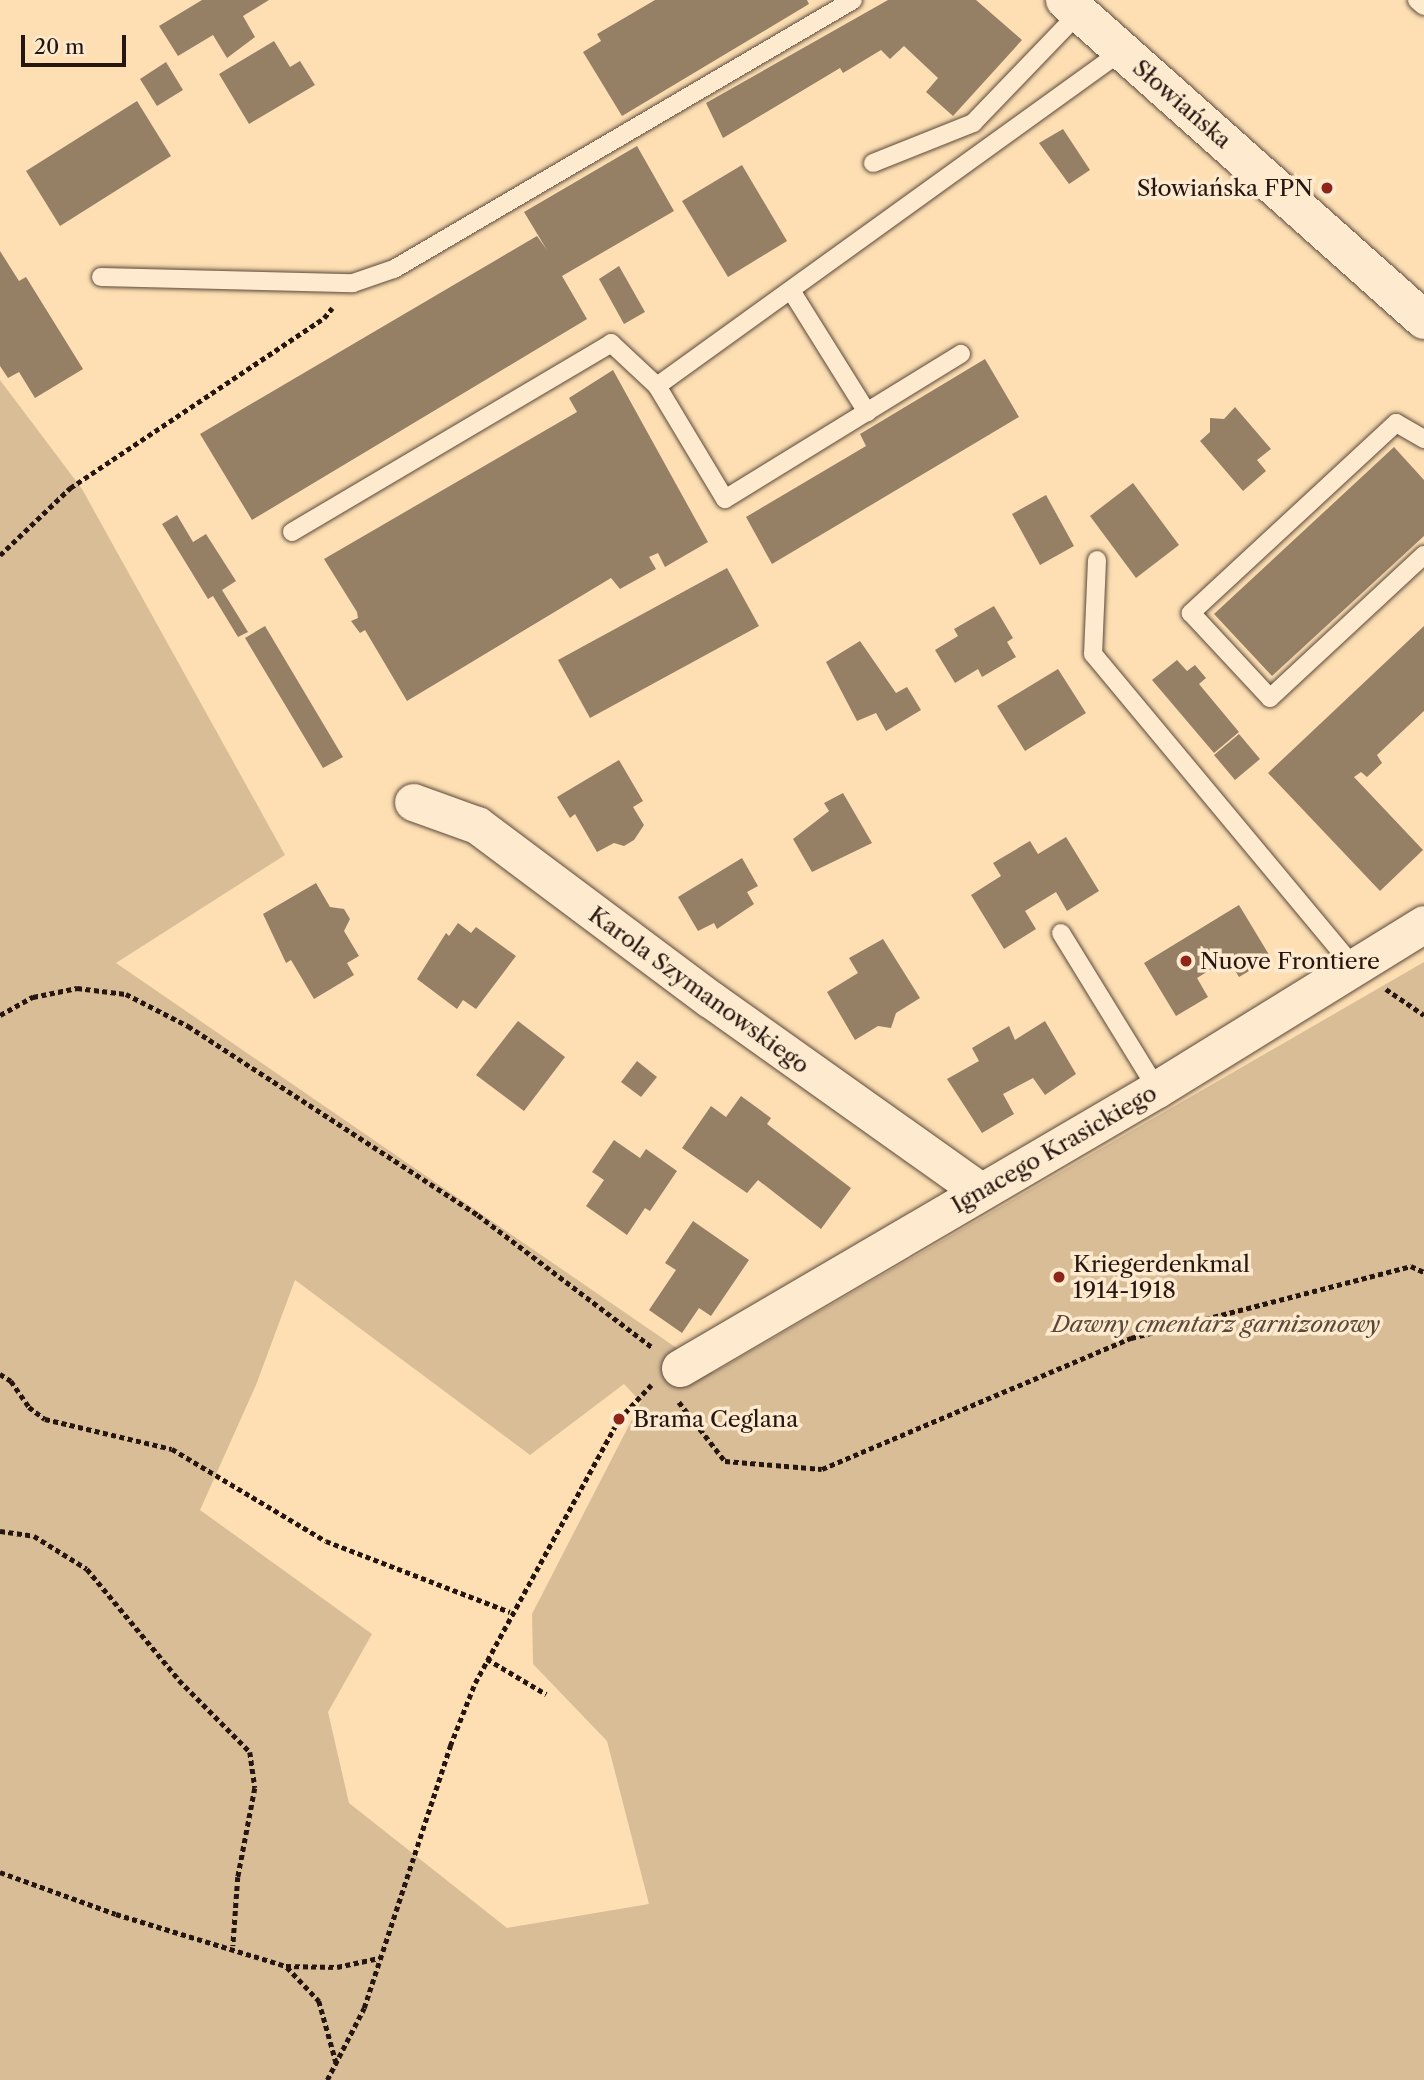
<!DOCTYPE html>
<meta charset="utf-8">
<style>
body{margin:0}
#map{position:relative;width:1424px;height:2080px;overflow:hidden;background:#fddfb3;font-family:"Libre Caslon Text",serif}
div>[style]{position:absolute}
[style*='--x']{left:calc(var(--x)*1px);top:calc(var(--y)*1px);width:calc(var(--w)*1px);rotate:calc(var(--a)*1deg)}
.green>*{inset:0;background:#d8bd97}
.building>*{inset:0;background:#957f65}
.path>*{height:4.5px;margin-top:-2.25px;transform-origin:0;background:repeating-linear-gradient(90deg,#251611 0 5px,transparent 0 8.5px)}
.roads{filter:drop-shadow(0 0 2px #5b483a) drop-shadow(0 0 2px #5b483a)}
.lane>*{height:18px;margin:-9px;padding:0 9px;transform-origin:9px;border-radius:9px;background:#feeace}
.street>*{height:37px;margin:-18.5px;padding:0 18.5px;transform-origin:18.5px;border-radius:18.5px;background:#feeace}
.secondary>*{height:38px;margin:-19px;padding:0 19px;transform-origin:19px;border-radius:19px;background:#feeace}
.dots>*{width:19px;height:19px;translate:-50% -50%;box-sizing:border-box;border:4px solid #feeace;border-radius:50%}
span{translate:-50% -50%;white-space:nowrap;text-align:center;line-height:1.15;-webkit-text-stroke:7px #feeace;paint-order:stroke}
.street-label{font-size:23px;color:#251611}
.poi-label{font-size:23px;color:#251611}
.right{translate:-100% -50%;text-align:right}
.left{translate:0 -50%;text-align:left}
.park-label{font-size:23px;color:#5b4839;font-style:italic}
.scale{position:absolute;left:21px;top:35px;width:105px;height:32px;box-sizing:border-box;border:4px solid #251611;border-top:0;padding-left:9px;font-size:21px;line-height:24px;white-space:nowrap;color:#251611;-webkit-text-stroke:5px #feeace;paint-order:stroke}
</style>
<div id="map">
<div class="green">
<i style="clip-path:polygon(evenodd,0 380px,82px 489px,285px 855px,116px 963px,713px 1373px,1424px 962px,1424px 2080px,0 2080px,0 380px,295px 1280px,530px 1455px,624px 1384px,641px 1402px,532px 1614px,533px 1664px,607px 1741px,649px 1904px,507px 1928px,349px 1803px,328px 1712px,372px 1634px,200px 1510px,256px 1385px,295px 1280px)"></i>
</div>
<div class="building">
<i style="clip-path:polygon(202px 0,269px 0,243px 16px,255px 37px,227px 58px,213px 35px,178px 56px,159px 26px)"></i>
<i style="clip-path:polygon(655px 0,807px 0,809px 4px,622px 116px,583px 52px,601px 41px,597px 34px)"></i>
<i style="clip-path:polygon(888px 0,976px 0,1022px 40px,953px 116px,926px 92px,938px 78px,904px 46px,890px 59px,881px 50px,843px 73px,840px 68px,723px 138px,706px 103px)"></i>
<i style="clip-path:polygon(274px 41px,290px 67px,300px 61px,315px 85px,249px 124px,219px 74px)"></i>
<i style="clip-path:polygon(166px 62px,183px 90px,157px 106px,140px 79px)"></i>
<i style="clip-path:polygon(137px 101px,171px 156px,60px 226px,26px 171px)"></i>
<i style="clip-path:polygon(1063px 129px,1090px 170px,1069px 184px,1039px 143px)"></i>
<i style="clip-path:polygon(637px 146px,674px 211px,562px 276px,587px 319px,252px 520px,200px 434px,537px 236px,547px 250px,524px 212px)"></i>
<i style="clip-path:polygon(742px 165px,787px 241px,728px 277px,682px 201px)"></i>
<i style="clip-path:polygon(0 251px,19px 281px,26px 277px,83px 369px,35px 398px,19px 372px,8px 378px,0 366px)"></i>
<i style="clip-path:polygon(619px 266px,645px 312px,624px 324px,599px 279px)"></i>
<i style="clip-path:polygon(985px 359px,1019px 417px,772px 564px,746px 517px,866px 446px,860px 434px)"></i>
<i style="clip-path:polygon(613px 370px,708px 542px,665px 567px,658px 553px,649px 557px,656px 569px,620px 589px,611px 578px,407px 701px,365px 630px,360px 633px,351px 621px,358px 618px,357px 612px,324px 559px,577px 412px,569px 398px)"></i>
<i style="clip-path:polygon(1235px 407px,1271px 449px,1257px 460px,1266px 471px,1243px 491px,1200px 441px,1210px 432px,1210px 418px,1224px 419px)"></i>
<i style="clip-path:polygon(1394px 447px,1424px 480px,1424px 536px,1272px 676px,1214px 614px)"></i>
<i style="clip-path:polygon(1133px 483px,1179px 545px,1136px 578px,1090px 516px)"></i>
<i style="clip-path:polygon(1046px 495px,1074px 546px,1040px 565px,1012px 514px)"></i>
<i style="clip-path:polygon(177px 515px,193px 542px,206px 534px,236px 581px,222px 590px,248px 632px,238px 637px,213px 596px,208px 599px,162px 524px)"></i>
<i style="clip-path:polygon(727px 568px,759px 626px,590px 718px,558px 660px)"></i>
<i style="clip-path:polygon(994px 606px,1013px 638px,1007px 642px,1016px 657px,982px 677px,978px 669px,955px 683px,935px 650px,958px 636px,954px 629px)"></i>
<i style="clip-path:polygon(265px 626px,343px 757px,323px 768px,245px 638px)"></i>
<i style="clip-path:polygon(1424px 626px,1424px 711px,1377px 755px,1382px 763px,1367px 777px,1361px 772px,1354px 777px,1423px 850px,1380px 891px,1268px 773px)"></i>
<i style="clip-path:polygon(860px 641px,896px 693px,907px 687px,921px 710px,886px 731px,876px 713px,857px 721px,826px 662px)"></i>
<i style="clip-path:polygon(1177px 660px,1187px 671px,1195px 665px,1206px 678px,1199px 684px,1239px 732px,1214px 753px,1152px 680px)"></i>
<i style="clip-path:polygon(1058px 669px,1086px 713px,1025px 751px,997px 706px)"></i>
<i style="clip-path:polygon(1239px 734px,1260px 759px,1235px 780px,1214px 755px)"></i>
<i style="clip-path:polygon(619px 760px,643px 801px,633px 807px,644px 825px,634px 840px,624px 846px,614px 843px,597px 852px,575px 814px,570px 818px,557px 797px)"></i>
<i style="clip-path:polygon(843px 793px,872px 843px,812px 872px,793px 839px,829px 811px,824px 803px)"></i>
<i style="clip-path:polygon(1066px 837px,1099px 891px,1067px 911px,1056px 892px,1025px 911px,1036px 929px,1004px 949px,971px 895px,1001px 876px,993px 863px,1030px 841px,1038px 854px)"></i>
<i style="clip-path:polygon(742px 858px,758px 886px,747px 892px,754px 904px,717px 929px,714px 923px,698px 931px,678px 897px)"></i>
<i style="clip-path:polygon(316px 883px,330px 907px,344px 909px,350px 919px,344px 931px,359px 956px,347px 963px,354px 975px,314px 999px,291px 960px,286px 963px,263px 914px)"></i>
<i style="clip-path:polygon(1239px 905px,1271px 958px,1239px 977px,1228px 959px,1197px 978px,1208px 997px,1176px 1016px,1144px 963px)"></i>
<i style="clip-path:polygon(458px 923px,471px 933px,476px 927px,516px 956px,476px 1009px,463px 1000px,457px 1009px,417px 979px,446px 933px,449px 936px)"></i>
<i style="clip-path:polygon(883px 939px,920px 998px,896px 1013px,891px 1028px,878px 1026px,855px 1040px,827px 992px,858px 973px,849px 958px)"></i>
<i style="clip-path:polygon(518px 1021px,565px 1057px,524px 1111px,476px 1075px)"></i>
<i style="clip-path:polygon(1045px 1021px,1076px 1074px,1045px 1095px,1033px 1078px,1003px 1094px,1014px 1114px,982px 1133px,947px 1079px,979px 1061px,972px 1048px,1009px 1026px,1015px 1040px)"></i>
<i style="clip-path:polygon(637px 1061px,657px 1077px,641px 1097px,621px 1082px)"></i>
<i style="clip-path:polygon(741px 1096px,771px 1118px,767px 1124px,851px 1188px,821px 1229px,758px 1180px,747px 1193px,682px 1148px,711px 1106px,726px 1117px)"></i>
<i style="clip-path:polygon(614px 1140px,640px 1158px,646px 1149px,677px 1171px,650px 1211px,645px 1208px,627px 1235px,586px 1206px,604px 1180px,592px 1172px)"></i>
<i style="clip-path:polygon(693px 1221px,749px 1260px,711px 1316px,699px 1308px,682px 1333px,649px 1310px,676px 1270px,665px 1263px)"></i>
</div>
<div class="path">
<i style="--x:0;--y:555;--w:97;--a:-43.7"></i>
<i style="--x:70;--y:488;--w:306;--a:-33.8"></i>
<i style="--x:324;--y:318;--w:13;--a:-51"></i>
<i style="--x:1386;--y:989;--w:46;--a:34.4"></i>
<i style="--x:0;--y:1015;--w:38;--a:-29"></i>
<i style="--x:33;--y:997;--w:45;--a:-11.6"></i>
<i style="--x:77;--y:988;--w:49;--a:7"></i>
<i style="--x:126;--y:994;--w:70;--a:27.3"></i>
<i style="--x:188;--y:1026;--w:346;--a:33.1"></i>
<i style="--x:478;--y:1215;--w:218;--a:37.2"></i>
<i style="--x:0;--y:1374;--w:13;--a:32"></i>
<i style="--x:11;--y:1381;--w:32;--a:55"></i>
<i style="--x:29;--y:1407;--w:20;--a:37"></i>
<i style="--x:45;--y:1419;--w:130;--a:13.3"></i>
<i style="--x:172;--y:1449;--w:179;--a:30.9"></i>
<i style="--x:326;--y:1541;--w:197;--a:21.1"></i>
<i style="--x:679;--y:1402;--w:75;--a:52.1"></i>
<i style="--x:725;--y:1461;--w:97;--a:4.7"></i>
<i style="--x:822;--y:1469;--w:336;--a:-23"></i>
<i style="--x:1131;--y:1338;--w:289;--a:-14.4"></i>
<i style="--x:1411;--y:1266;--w:14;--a:25"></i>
<i style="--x:0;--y:1531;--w:34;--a:8"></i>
<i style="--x:34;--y:1536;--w:62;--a:31.9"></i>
<i style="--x:87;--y:1569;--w:144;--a:50.3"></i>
<i style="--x:179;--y:1680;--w:101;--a:45.4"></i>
<i style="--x:250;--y:1752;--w:36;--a:82"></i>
<i style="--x:255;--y:1788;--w:91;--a:100.8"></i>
<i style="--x:238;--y:1877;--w:69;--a:94.1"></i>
<i style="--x:487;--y:1659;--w:69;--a:30.7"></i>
<i style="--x:0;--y:1872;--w:123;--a:19.9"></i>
<i style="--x:116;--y:1914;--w:178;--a:17"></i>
<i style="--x:286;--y:1966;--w:51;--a:1.1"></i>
<i style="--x:337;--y:1967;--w:43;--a:-12.1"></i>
<i style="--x:287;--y:1967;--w:47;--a:46.7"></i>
<i style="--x:319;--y:2001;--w:63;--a:74.4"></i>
<i style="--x:327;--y:2080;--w:81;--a:-62.8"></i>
<i style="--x:364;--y:2008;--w:276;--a:-71.8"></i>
<i style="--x:450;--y:1746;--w:68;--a:-68.4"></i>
<i style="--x:475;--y:1683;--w:301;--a:-61.4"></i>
<i style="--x:619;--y:1419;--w:47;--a:-46.7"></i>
</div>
<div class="roads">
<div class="lane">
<i style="--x:1417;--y:0;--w:9;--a:41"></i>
<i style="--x:873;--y:163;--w:108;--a:-21.8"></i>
<i style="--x:973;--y:123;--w:153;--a:-46.1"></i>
<i style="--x:101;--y:277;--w:252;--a:1.4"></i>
<i style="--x:353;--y:283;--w:43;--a:-18.9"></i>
<i style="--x:394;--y:269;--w:532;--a:-30.37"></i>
<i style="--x:792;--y:292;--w:142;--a:58"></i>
<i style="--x:657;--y:386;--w:573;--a:-35.77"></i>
<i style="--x:1424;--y:439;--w:32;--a:-150"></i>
<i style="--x:1396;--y:423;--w:280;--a:137.2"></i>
<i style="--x:1191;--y:613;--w:116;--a:47.1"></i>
<i style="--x:1270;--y:698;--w:210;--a:-42.9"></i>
<i style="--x:292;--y:532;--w:371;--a:-30.6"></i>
<i style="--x:611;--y:343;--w:63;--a:43.1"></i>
<i style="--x:657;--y:386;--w:132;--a:59"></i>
<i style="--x:725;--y:499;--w:277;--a:-31.6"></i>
<i style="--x:1097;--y:560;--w:94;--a:92.4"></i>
<i style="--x:1093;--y:654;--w:408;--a:50.2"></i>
<i style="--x:1061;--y:933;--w:183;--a:58.4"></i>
</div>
<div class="street">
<i style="--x:413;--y:802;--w:68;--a:19.8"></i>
<i style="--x:477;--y:825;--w:291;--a:36.8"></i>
<i style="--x:710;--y:999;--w:330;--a:35.4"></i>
<i style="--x:680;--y:1368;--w:553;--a:-30.32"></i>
<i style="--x:1157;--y:1089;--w:314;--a:-31.7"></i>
</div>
<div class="secondary">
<i style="--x:1065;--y:0;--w:481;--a:41.7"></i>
</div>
</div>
<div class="dots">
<i style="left:1327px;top:188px;background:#8f2418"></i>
<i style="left:1186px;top:961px;background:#8f2418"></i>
<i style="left:1059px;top:1277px;background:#8f2418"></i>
<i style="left:619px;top:1419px;background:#8f2418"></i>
</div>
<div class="street-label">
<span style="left:1182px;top:104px;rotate:41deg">Słowiańska</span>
<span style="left:699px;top:990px;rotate:36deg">Karola Szymanowskiego</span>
<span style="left:1054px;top:1149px;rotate:-30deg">Ignacego Krasickiego</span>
</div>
<div class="poi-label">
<span class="right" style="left:1313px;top:188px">Słowiańska FPN</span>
<span class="left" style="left:1200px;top:961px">Nuove Frontiere</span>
<span class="left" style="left:1073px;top:1277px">Kriegerdenkmal<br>1914-1918</span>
<span class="left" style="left:633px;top:1419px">Brama Ceglana</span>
</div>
<div class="park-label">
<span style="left:1216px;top:1324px">Dawny cmentarz garnizonowy</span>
</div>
<div class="scale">20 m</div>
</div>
